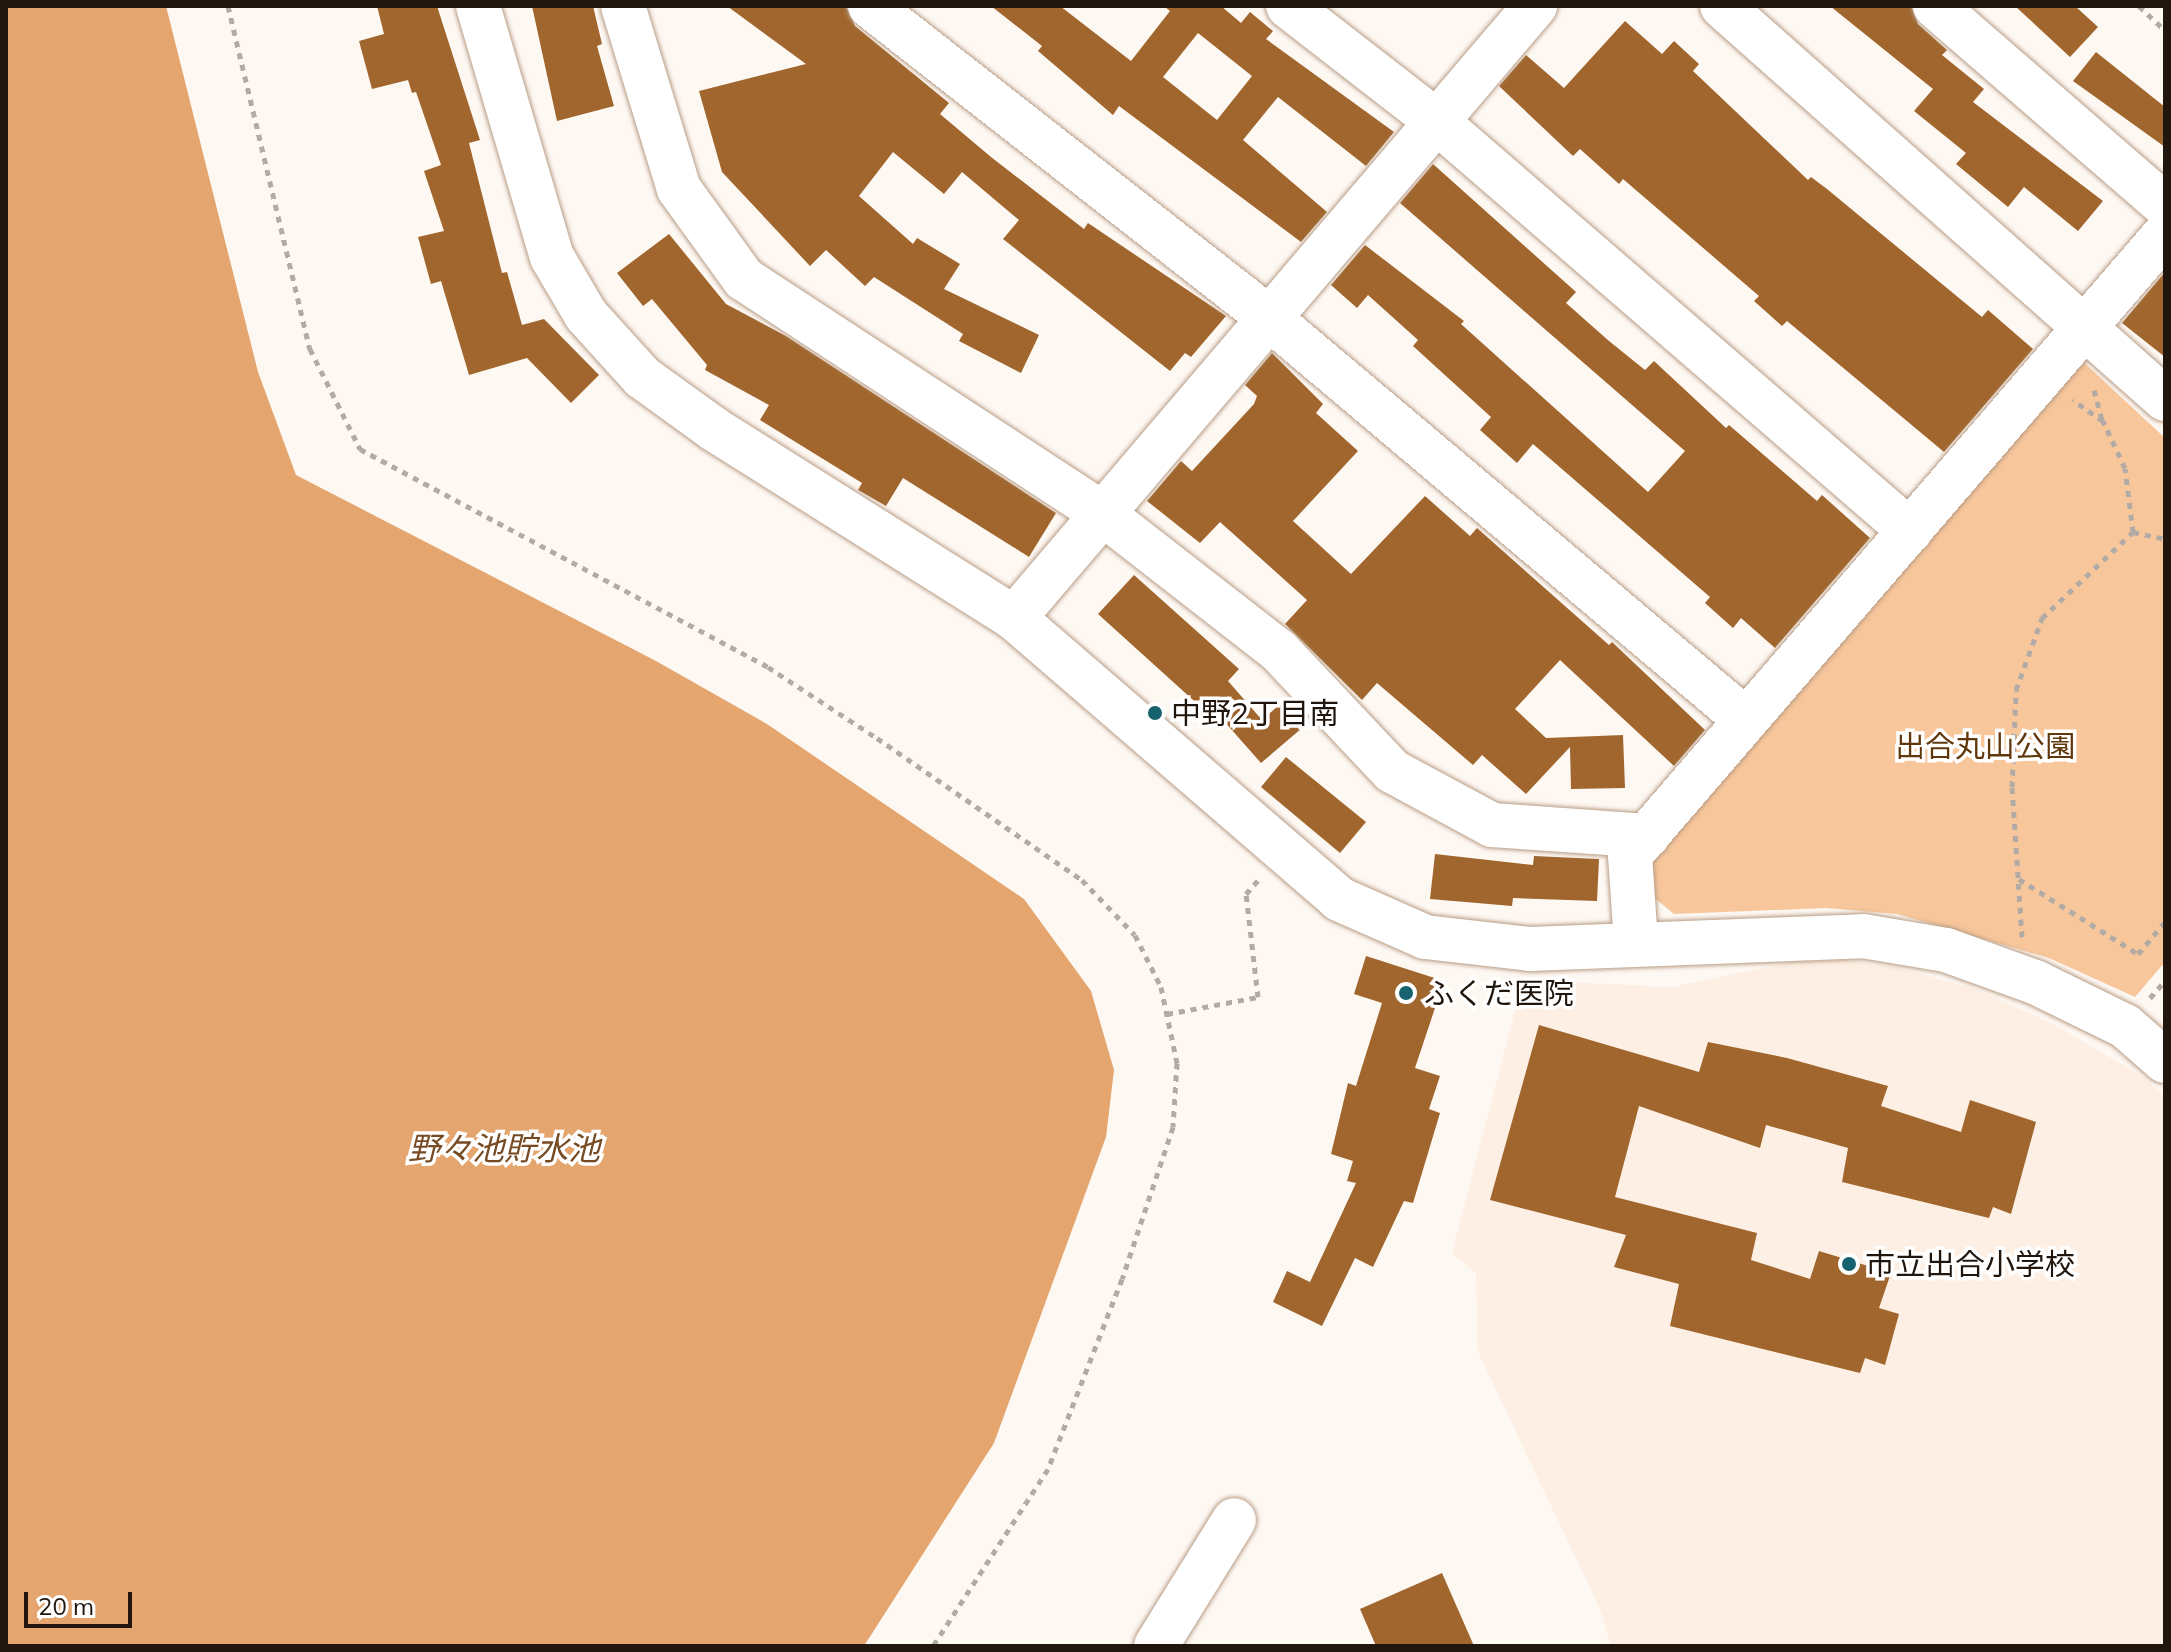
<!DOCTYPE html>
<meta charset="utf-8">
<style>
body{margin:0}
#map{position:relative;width:2171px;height:1652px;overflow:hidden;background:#fef8f3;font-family:Mulish,"Noto Sans JP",sans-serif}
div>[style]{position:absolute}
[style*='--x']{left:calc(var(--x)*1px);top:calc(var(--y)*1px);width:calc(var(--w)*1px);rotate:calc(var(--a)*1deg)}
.built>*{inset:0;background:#fdefe3}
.green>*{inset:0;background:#f8c69b}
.water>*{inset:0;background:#e4a66e}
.building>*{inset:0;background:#a0662d}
.path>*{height:5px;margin-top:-2.5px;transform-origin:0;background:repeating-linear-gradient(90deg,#b2aba5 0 6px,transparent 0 12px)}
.roads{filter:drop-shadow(0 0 2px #b89d86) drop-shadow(0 0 2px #b89d86)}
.minor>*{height:44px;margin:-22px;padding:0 22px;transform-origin:22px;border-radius:22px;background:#fff}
.dots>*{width:22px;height:22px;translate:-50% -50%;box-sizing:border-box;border:4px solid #fff;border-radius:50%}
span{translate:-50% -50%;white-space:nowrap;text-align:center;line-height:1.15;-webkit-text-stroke:7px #fff;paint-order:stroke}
.poi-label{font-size:30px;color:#20160d}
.left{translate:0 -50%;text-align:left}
.park-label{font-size:30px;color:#61380c}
.water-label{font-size:32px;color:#764b23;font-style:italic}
.frame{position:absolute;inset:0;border:8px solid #20160d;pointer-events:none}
.scale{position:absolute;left:24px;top:1592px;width:108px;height:36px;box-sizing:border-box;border:4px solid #20160d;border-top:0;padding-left:10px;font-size:24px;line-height:28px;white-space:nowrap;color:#20160d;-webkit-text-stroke:6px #fff;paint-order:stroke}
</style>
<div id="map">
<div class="built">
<i style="clip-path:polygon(1821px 956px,1903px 969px,1978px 990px,2055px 1025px,2140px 1075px,2165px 1097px,2165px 1646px,1611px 1646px,1601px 1611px,1478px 1352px,1476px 1273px,1452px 1253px,1523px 980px,1672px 987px)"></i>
</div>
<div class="green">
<i style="clip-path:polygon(2077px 356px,2165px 438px,2165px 962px,2135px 997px,2049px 958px,1897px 914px,1826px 908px,1674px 914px,1652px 896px,1647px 863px)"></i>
</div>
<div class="water">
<i style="clip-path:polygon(6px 6px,166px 6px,258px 372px,296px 475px,656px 661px,767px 724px,1024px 899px,1091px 991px,1114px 1070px,1106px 1137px,994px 1443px,864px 1646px,6px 1646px)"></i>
</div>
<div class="building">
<i style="clip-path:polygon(377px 6px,437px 6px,480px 140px,469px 143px,502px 273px,507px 272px,522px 325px,544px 319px,599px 375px,571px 403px,527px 358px,469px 375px,441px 281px,431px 284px,418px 237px,444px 231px,424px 171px,441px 165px,416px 92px,412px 93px,408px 80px,372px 89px,359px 41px,384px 34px)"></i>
<i style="clip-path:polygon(532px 6px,593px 6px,602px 44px,597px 46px,614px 106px,557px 121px)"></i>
<i style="clip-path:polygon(727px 6px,846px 6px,855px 26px,949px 103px,940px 114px,991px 157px,1084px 229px,1088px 223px,1226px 316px,1191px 357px,1185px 353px,1170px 371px,1003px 239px,1019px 220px,962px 172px,944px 194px,893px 152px,859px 196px,913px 244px,917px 238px,960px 264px,944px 289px,1039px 335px,1021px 373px,959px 341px,963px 334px,874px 277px,865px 286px,826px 250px,810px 266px,722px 172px,699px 91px,806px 64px)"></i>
<i style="clip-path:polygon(evenodd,991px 6px,1060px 6px,1131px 61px,1170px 11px,1164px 6px,1221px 6px,1241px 23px,1250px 12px,1273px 31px,1266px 39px,1394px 132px,1366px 166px,1278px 97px,1243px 140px,1327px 212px,1301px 242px,1119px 106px,1113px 115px,1038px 51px,1042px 46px,991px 6px,1198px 33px,1252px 76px,1217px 120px,1163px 77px,1198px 33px)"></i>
<i style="clip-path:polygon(1830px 6px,1911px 6px,1918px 24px,1947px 50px,1942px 55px,1984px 89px,1973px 102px,2103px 201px,2078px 231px,2024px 187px,2008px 207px,1956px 164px,1966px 153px,1914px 111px,1933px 89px)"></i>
<i style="clip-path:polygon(2015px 6px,2075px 6px,2098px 27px,2070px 57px)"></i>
<i style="clip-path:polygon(1625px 21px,1662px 54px,1674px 41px,1699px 64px,1693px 71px,1808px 180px,1811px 177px,1827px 189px,1982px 317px,1988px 310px,2033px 349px,1944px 452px,1787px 321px,1782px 326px,1754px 301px,1759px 296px,1623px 179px,1619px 184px,1580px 149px,1573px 156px,1499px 86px,1526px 55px,1564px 88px)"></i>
<i style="clip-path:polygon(2096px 52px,2165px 107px,2165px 147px,2073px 81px)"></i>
<i style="clip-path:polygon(1433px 164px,1576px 292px,1566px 303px,1609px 341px,1645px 370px,1654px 361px,1726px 428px,1729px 425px,1817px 501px,1822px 495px,1870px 538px,1775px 648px,1741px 618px,1733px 628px,1705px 603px,1710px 597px,1533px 444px,1517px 463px,1480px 430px,1491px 417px,1413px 346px,1418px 340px,1368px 295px,1357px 308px,1331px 285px,1365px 245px,1464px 321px,1461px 324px,1648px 492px,1685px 451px,1400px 203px)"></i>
<i style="clip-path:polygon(669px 234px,726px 304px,786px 336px,1056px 513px,1029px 557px,903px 478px,886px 506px,858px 490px,862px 483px,760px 420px,769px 405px,705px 370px,707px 365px,652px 299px,643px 306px,617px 273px)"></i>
<i style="clip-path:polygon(2165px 272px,2165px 357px,2122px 323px)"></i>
<i style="clip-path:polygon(1272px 353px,1323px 404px,1316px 413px,1358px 451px,1293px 521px,1351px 574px,1425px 496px,1470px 536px,1477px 528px,1609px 645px,1612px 642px,1705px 730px,1674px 766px,1560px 660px,1515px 709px,1546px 738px,1623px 735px,1625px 788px,1571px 789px,1570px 747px,1526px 794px,1482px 755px,1473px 765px,1377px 683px,1362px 700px,1285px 624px,1307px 600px,1220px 522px,1200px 543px,1147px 501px,1181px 461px,1192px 471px,1254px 404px,1257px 396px,1245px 385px)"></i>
<i style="clip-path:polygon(1134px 575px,1239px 669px,1228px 681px,1262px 720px,1286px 699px,1308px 723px,1261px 763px,1208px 703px,1203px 709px,1098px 614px)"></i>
<i style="clip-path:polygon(1286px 757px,1366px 822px,1340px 853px,1261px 787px)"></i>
<i style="clip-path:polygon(1435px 854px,1533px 865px,1534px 856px,1599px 859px,1597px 901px,1513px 898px,1512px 906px,1430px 899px)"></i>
<i style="clip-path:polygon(1366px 956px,1444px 981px,1415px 1068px,1440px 1076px,1429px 1109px,1440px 1113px,1413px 1203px,1404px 1201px,1373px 1267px,1355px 1258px,1322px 1326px,1273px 1302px,1287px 1271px,1310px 1282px,1356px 1183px,1347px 1181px,1353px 1161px,1331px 1154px,1348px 1083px,1356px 1086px,1382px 1003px,1354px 994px)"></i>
<i style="clip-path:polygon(1539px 1025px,1699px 1072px,1708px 1042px,1787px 1058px,1888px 1086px,1881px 1106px,1961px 1132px,1970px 1100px,2036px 1122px,2011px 1214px,1993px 1207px,1989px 1218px,1842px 1182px,1848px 1148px,1766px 1125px,1760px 1148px,1639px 1106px,1615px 1197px,1757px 1233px,1751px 1260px,1810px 1279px,1819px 1251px,1891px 1273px,1879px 1308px,1899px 1314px,1885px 1365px,1865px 1358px,1860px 1373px,1670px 1326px,1679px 1284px,1614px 1267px,1626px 1235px,1490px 1200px)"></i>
<i style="clip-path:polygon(1442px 1573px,1474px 1646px,1376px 1646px,1360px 1609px)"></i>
</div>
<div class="path">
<i style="--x:228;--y:6;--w:353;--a:76.6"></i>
<i style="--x:310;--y:349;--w:112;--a:63.4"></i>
<i style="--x:360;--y:449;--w:463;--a:28.1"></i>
<i style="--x:768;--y:667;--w:130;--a:33.1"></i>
<i style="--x:877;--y:738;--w:249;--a:34.7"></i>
<i style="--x:1082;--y:880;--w:76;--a:46.1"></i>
<i style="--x:1135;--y:935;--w:58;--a:63.4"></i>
<i style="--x:1161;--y:987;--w:78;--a:78.1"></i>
<i style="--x:1177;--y:1063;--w:64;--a:93.6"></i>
<i style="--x:1173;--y:1127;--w:160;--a:108.5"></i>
<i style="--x:1122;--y:1279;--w:204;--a:111.3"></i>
<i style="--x:1048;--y:1469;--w:211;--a:123"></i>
<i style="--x:2139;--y:6;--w:35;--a:43"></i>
<i style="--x:2094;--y:390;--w:30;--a:75"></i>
<i style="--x:2133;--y:532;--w:33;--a:12"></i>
<i style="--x:2019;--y:879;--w:141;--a:32.2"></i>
<i style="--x:2138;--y:954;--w:42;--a:-49.8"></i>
<i style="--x:2022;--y:937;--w:150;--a:-93.8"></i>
<i style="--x:2012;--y:787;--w:97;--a:-87.6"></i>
<i style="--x:2016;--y:690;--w:77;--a:-70.1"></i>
<i style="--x:2042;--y:618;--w:125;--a:-43.4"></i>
<i style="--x:2133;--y:532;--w:64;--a:-97.1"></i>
<i style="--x:2125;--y:468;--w:52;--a:-115.1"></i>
<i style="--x:2103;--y:421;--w:37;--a:-145"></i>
<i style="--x:2150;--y:998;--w:23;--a:-49"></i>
<i style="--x:1167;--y:1014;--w:93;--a:-10.6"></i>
<i style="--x:1258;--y:997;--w:104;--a:-96.6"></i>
<i style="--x:1246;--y:894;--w:20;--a:-49"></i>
</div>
<div class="roads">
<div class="minor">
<i style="--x:478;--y:6;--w:262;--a:73.6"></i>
<i style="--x:552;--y:257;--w:67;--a:59.6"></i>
<i style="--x:586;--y:315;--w:84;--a:47.9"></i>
<i style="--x:642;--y:377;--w:89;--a:35.8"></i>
<i style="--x:714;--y:429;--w:355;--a:32.2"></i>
<i style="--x:1014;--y:618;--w:430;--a:40.8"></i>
<i style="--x:1339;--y:899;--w:94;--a:23.8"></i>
<i style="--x:1425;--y:937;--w:106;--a:6.5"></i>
<i style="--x:1530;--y:949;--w:333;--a:-2.2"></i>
<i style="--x:1863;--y:936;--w:84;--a:9.6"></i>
<i style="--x:1946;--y:950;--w:95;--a:19.8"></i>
<i style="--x:2035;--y:982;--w:100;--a:26.1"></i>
<i style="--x:2125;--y:1026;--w:53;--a:41.2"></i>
<i style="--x:623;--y:6;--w:191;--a:73"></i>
<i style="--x:679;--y:189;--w:111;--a:54.2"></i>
<i style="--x:744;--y:279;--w:429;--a:33.2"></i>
<i style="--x:1103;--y:514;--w:223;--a:37.9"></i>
<i style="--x:1279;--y:651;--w:165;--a:46.7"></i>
<i style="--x:1392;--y:771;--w:114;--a:28.4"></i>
<i style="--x:1492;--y:825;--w:156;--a:4"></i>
<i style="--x:870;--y:6;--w:507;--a:38.02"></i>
<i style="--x:1269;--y:318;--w:624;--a:40.12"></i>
<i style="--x:1288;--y:6;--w:187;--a:37.8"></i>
<i style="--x:1436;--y:121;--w:627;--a:40.86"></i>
<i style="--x:1722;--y:6;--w:592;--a:41.58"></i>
<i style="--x:1935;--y:6;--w:304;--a:40.9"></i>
<i style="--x:1014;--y:618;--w:804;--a:-49.59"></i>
<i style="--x:1636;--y:943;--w:88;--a:-93.9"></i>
<i style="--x:1630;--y:855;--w:820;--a:-49.25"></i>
<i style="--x:1156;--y:1646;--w:148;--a:-58.2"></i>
</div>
</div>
<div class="dots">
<i style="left:1155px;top:713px;background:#17626f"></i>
<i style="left:1406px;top:993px;background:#17626f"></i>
<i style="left:1849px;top:1264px;background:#17626f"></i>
</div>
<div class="poi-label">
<span class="left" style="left:1171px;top:713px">中野2丁目南</span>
<span class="left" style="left:1424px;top:993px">ふくだ医院</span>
<span class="left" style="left:1865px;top:1264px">市立出合小学校</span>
</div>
<div class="park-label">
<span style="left:1985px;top:746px">出合丸山公園</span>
</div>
<div class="water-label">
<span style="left:504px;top:1148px">野々池貯水池</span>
</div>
<div class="frame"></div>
<div class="scale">20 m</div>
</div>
